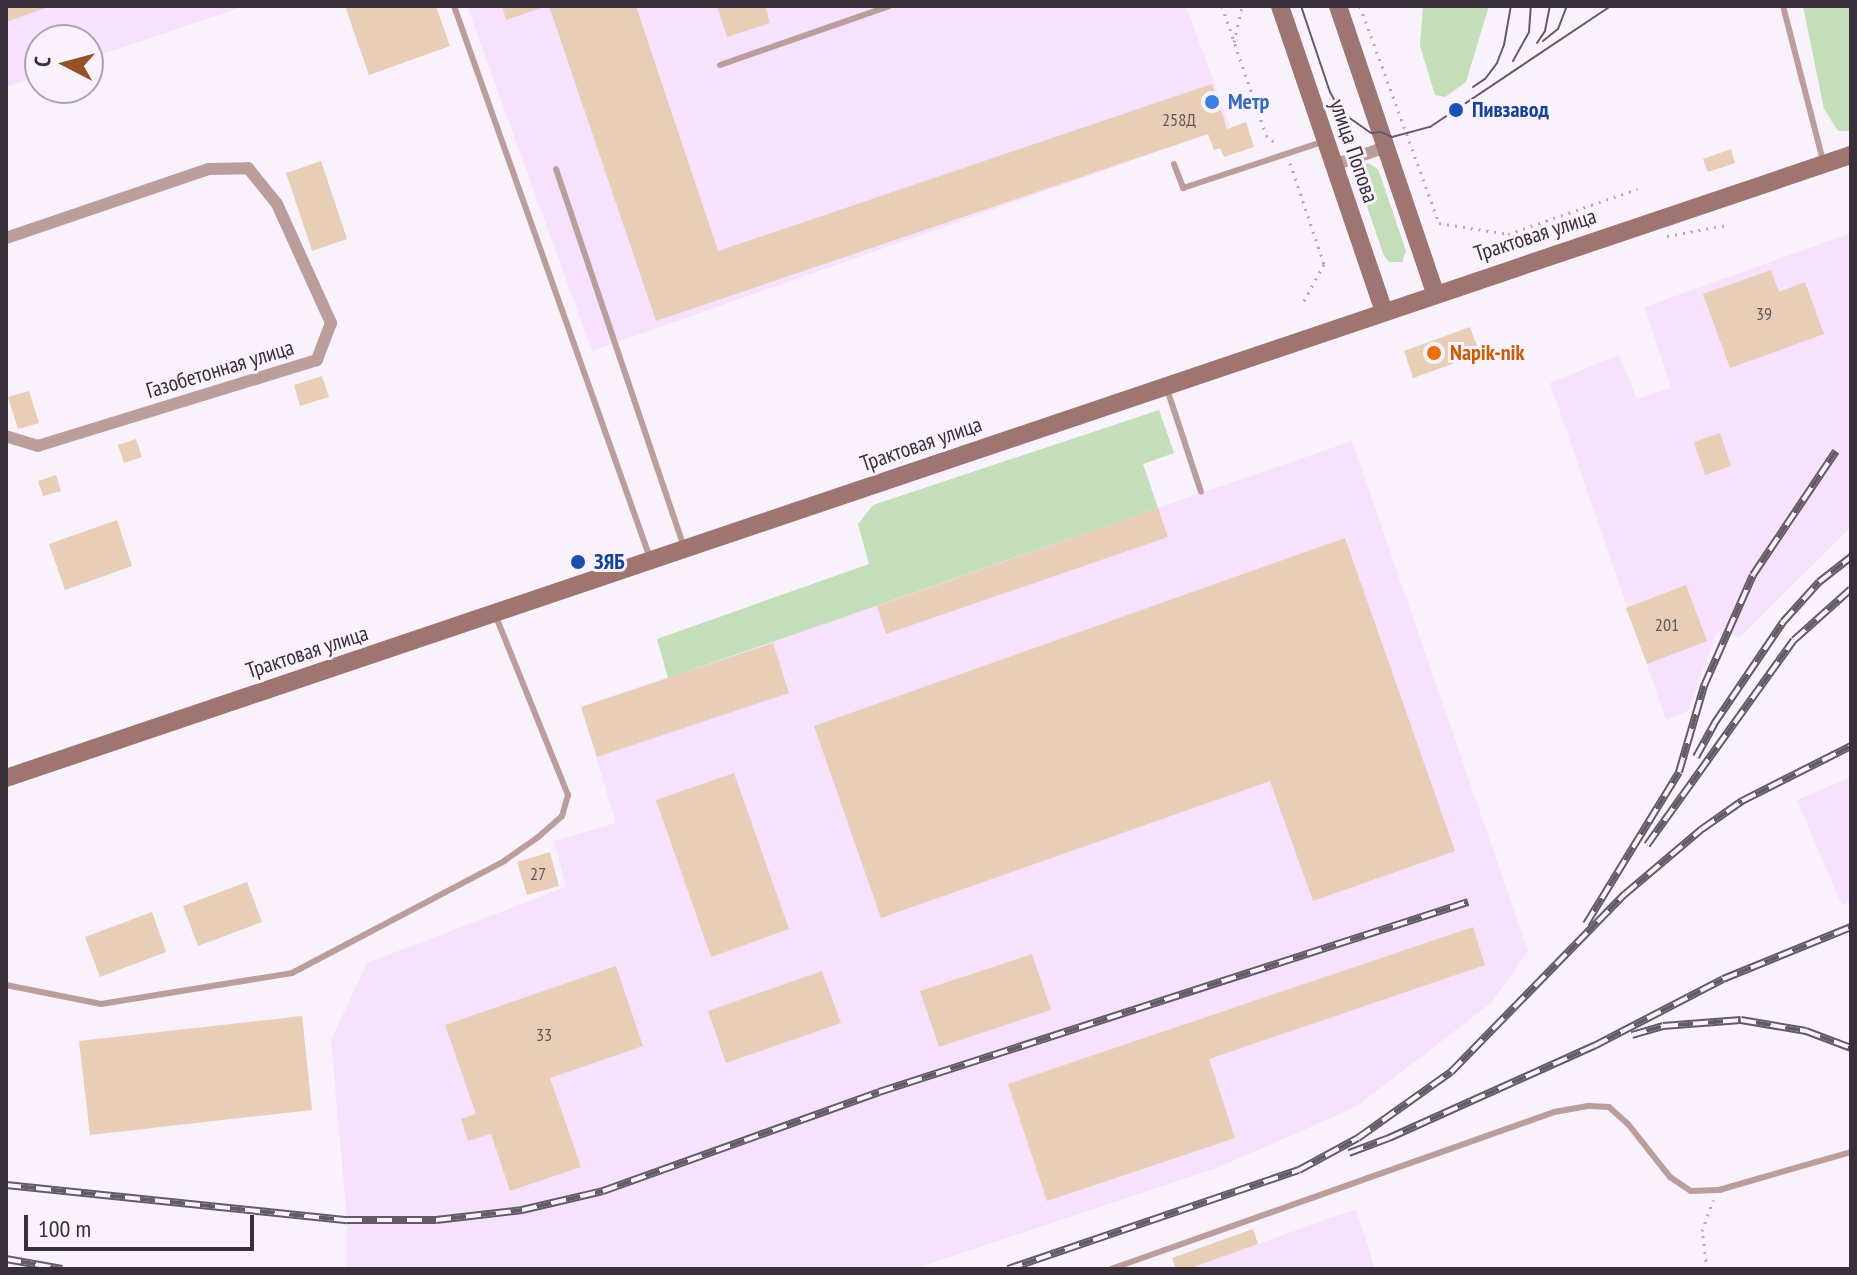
<!DOCTYPE html>
<meta charset="utf-8">
<style>
body{margin:0}
#map{position:relative;width:1857px;height:1275px;overflow:hidden;background:#f9f1fc;font-family:"PT Sans Narrow",sans-serif}
div>[style]{position:absolute}
[style*='--x']{left:calc(var(--x)*1px);top:calc(var(--y)*1px);width:calc(var(--w)*1px);rotate:calc(var(--a)*1deg)}
.built>*{inset:0;background:#f6e2fd}
.green>*{inset:0;background:#c3deb8}
.building>*{inset:0;background:#e8ceb7}
.path>*{height:3px;margin-top:-1.5px;transform-origin:0;background:repeating-linear-gradient(90deg,#b2aab5 0 2px,transparent 0 8px)}
.service>*{height:6px;margin:-3px;padding:0 3px;transform-origin:3px;border-radius:3px;background:#bb9e9c}
.minor>*{height:12px;margin:-6px;padding:0 6px;transform-origin:6px;border-radius:6px;background:#bb9e9c}
.secondary>*{height:18px;margin:-9px;padding:0 9px;transform-origin:9px;border-radius:9px;background:#9e7571}
.tram>*{height:2px;margin:-1px;padding:0 1px;transform-origin:1px;border-radius:1px;background:#635c66}
.rail>*{height:8px;margin-top:-4px;transform-origin:0;background:repeating-linear-gradient(90deg,#f9f1fc 0 15px,#635c66 0 30px);box-sizing:border-box;border-block:2px solid #635c66}
.dots>*{width:22px;height:22px;translate:-50% -50%;box-sizing:border-box;border:4px solid #f9f1fc;border-radius:50%}
span{translate:-50% -50%;white-space:nowrap;text-align:center;line-height:1.15;-webkit-text-stroke:6px #f9f1fc;paint-order:stroke}
.number-label{font-size:18px;color:#635859}
.number-label span{-webkit-text-stroke-width:0}
.shop-label{font-size:22px;color:#366cbe;font-weight:700}
.left{translate:0 -50%;text-align:left}
.transit-label{font-size:22px;color:#164399;font-weight:700}
.street-label{font-size:22px;color:#37303a}
.food-label{font-size:22px;color:#c56008;font-weight:700}
.frame{position:absolute;inset:0;border:8px solid #37303a;pointer-events:none}
.north{position:absolute;left:24px;top:24px;width:80px;height:80px;box-sizing:border-box;background:#f9f1fc;border:2px solid #aba4ae;border-radius:50%;rotate:276deg;font-size:22px;font-weight:700;line-height:32px;text-align:center;color:#37303a}
.north::after{content:'';display:block;margin:auto;width:28px;height:36px;background:#965127;clip-path:polygon(50% 0,100% 100%,50% 72%,0 100%)}
.scale{position:absolute;left:24px;top:1215px;width:230px;height:36px;box-sizing:border-box;border:4px solid #37303a;border-top:0;padding-left:10px;font-size:24px;line-height:28px;white-space:nowrap;color:#37303a;-webkit-text-stroke:6px #f9f1fc;paint-order:stroke}
</style>
<div id="map">
<div class="built">
<i style="clip-path:polygon(6px 6px,245px 6px,88px 59px,88px 40px,40px 40px,40px 76px,6px 87px)"></i>
<i style="clip-path:polygon(467px 6px,1186px 6px,1230px 126px,592px 351px)"></i>
<i style="clip-path:polygon(1851px 233px,1851px 527px,1740px 637px,1717px 632px,1688px 711px,1666px 720px,1550px 383px,1619px 355px,1637px 399px,1671px 388px,1645px 307px)"></i>
<i style="clip-path:polygon(1352px 441px,1528px 951px,1491px 1003px,1356px 1107px,1219px 1167px,914px 1269px,347px 1269px,347px 1220px,331px 1040px,367px 963px,566px 887px,554px 841px,616px 823px,581px 707px)"></i>
<i style="clip-path:polygon(1851px 777px,1851px 902px,1842px 905px,1797px 800px)"></i>
<i style="clip-path:polygon(1356px 1209px,1375px 1269px,1188px 1269px)"></i>
</div>
<div class="green">
<i style="clip-path:polygon(1423px 6px,1489px 6px,1466px 82px,1445px 97px,1435px 95px,1420px 46px)"></i>
<i style="clip-path:polygon(1803px 6px,1851px 6px,1851px 131px,1838px 131px,1824px 109px)"></i>
<i style="clip-path:polygon(1368px 163px,1378px 169px,1406px 251px,1402px 262px,1389px 262px,1384px 256px,1357px 177px,1360px 166px)"></i>
<i style="clip-path:polygon(1159px 410px,1174px 453px,1143px 464px,1158px 508px,668px 678px,657px 639px,869px 564px,858px 524px,873px 505px)"></i>
</div>
<div class="building">
<i style="clip-path:polygon(6px 6px,46px 6px,46px 8px,6px 22px)"></i>
<i style="clip-path:polygon(345px 6px,436px 6px,450px 46px,369px 75px)"></i>
<i style="clip-path:polygon(502px 6px,540px 6px,541px 8px,506px 20px)"></i>
<i style="clip-path:polygon(549px 6px,636px 6px,718px 251px,1212px 84px,1227px 129px,1246px 122px,1254px 147px,1224px 157px,1220px 148px,1214px 150px,1208px 134px,656px 321px)"></i>
<i style="clip-path:polygon(717px 6px,765px 6px,770px 23px,727px 37px)"></i>
<i style="clip-path:polygon(1731px 149px,1735px 163px,1708px 172px,1703px 159px)"></i>
<i style="clip-path:polygon(321px 161px,347px 239px,312px 251px,286px 173px)"></i>
<i style="clip-path:polygon(1771px 270px,1779px 292px,1805px 282px,1824px 334px,1730px 368px,1703px 294px)"></i>
<i style="clip-path:polygon(1470px 327px,1480px 354px,1413px 378px,1404px 351px)"></i>
<i style="clip-path:polygon(322px 376px,329px 397px,300px 406px,294px 385px)"></i>
<i style="clip-path:polygon(29px 391px,39px 423px,18px 429px,8px 397px)"></i>
<i style="clip-path:polygon(1720px 433px,1731px 466px,1705px 475px,1694px 442px)"></i>
<i style="clip-path:polygon(136px 439px,142px 457px,124px 463px,118px 445px)"></i>
<i style="clip-path:polygon(56px 475px,61px 491px,43px 496px,38px 481px)"></i>
<i style="clip-path:polygon(1158px 508px,1168px 537px,886px 634px,877px 606px)"></i>
<i style="clip-path:polygon(117px 520px,132px 566px,65px 590px,49px 544px)"></i>
<i style="clip-path:polygon(1345px 538px,1455px 851px,1313px 901px,1270px 781px,881px 918px,814px 726px)"></i>
<i style="clip-path:polygon(1686px 585px,1707px 641px,1647px 664px,1626px 608px)"></i>
<i style="clip-path:polygon(773px 643px,789px 693px,597px 757px,581px 707px)"></i>
<i style="clip-path:polygon(734px 773px,789px 929px,711px 957px,656px 800px)"></i>
<i style="clip-path:polygon(550px 852px,559px 886px,527px 895px,517px 862px)"></i>
<i style="clip-path:polygon(247px 882px,262px 922px,198px 946px,183px 906px)"></i>
<i style="clip-path:polygon(152px 912px,166px 952px,100px 977px,85px 937px)"></i>
<i style="clip-path:polygon(1473px 927px,1485px 965px,1209px 1059px,1235px 1138px,1047px 1201px,1008px 1084px)"></i>
<i style="clip-path:polygon(1032px 954px,1051px 1010px,939px 1047px,920px 991px)"></i>
<i style="clip-path:polygon(616px 966px,643px 1046px,550px 1078px,581px 1167px,510px 1191px,491px 1134px,468px 1141px,461px 1119px,476px 1114px,445px 1025px)"></i>
<i style="clip-path:polygon(822px 971px,841px 1023px,726px 1063px,708px 1011px)"></i>
<i style="clip-path:polygon(302px 1016px,312px 1110px,90px 1135px,79px 1041px)"></i>
<i style="clip-path:polygon(1253px 1229px,1258px 1244px,1188px 1269px,1176px 1269px,1172px 1258px)"></i>
</div>
<div class="path">
<i style="--x:1222;--y:6;--w:136;--a:71.2"></i>
<i style="--x:1266;--y:135;--w:15;--a:42"></i>
<i style="--x:1360;--y:6;--w:231;--a:70"></i>
<i style="--x:1439;--y:223;--w:70;--a:9.1"></i>
<i style="--x:1508;--y:234;--w:137;--a:-19.2"></i>
<i style="--x:1234;--y:42;--w:37;--a:-77"></i>
<i style="--x:1290;--y:163;--w:107;--a:71.4"></i>
<i style="--x:1324;--y:264;--w:42;--a:118.4"></i>
<i style="--x:1667;--y:236;--w:61;--a:-10.4"></i>
<i style="--x:1707;--y:1269;--w:38;--a:-97"></i>
<i style="--x:1702;--y:1231;--w:33;--a:-70"></i>
</div>
<div class="service">
<i style="--x:454;--y:6;--w:586;--a:70.45"></i>
<i style="--x:1783;--y:6;--w:160;--a:75.5"></i>
<i style="--x:720;--y:65;--w:179;--a:-19.2"></i>
<i style="--x:1174;--y:164;--w:26;--a:69"></i>
<i style="--x:1183;--y:188;--w:146;--a:-18.3"></i>
<i style="--x:556;--y:169;--w:399;--a:71.3"></i>
<i style="--x:1167;--y:389;--w:108;--a:71.7"></i>
<i style="--x:6;--y:985;--w:97;--a:11.3"></i>
<i style="--x:101;--y:1004;--w:193;--a:-9.2"></i>
<i style="--x:292;--y:973;--w:240;--a:-27.8"></i>
<i style="--x:504;--y:861;--w:40;--a:-34.9"></i>
<i style="--x:537;--y:838;--w:33;--a:-41"></i>
<i style="--x:562;--y:816;--w:22;--a:-74"></i>
<i style="--x:568;--y:795;--w:195;--a:-112"></i>
<i style="--x:1111;--y:1269;--w:470;--a:-19.5"></i>
<i style="--x:1554;--y:1112;--w:36;--a:-10"></i>
<i style="--x:1589;--y:1106;--w:20;--a:3"></i>
<i style="--x:1609;--y:1107;--w:25;--a:42"></i>
<i style="--x:1628;--y:1124;--w:68;--a:51.6"></i>
<i style="--x:1670;--y:1177;--w:25;--a:34"></i>
<i style="--x:1691;--y:1191;--w:28;--a:-2"></i>
<i style="--x:1719;--y:1190;--w:137;--a:-16.1"></i>
</div>
<div class="minor">
<i style="--x:1334;--y:165;--w:55;--a:-19.1"></i>
<i style="--x:6;--y:238;--w:214;--a:-18.8"></i>
<i style="--x:209;--y:169;--w:39;--a:-1"></i>
<i style="--x:248;--y:168;--w:46;--a:51.1"></i>
<i style="--x:277;--y:204;--w:131;--a:65.6"></i>
<i style="--x:331;--y:323;--w:40;--a:111"></i>
<i style="--x:317;--y:360;--w:292;--a:162.9"></i>
<i style="--x:38;--y:446;--w:34;--a:-163"></i>
</div>
<div class="secondary">
<i style="--x:1280;--y:6;--w:322;--a:71.2"></i>
<i style="--x:1338;--y:6;--w:303;--a:71.3"></i>
<i style="--x:6;--y:778;--w:1947;--a:-18.66"></i>
</div>
<div class="tram">
<i style="--x:1301;--y:6;--w:91;--a:71.4"></i>
<i style="--x:1330;--y:92;--w:23;--a:61"></i>
<i style="--x:1341;--y:112;--w:37;--a:35"></i>
<i style="--x:1371;--y:133;--w:10;--a:-6"></i>
<i style="--x:1381;--y:132;--w:12;--a:24"></i>
<i style="--x:1392;--y:137;--w:39;--a:-15"></i>
<i style="--x:1430;--y:127;--w:218;--a:-33.8"></i>
<i style="--x:1543;--y:41;--w:19;--a:-39"></i>
<i style="--x:1558;--y:29;--w:25;--a:-69"></i>
<i style="--x:1537;--y:43;--w:14;--a:-56"></i>
<i style="--x:1545;--y:31;--w:25;--a:-79"></i>
<i style="--x:1513;--y:61;--w:33;--a:-61"></i>
<i style="--x:1529;--y:32;--w:26;--a:-86"></i>
<i style="--x:1473;--y:87;--w:14;--a:-34"></i>
<i style="--x:1485;--y:79;--w:20;--a:-53"></i>
<i style="--x:1497;--y:63;--w:19;--a:-69"></i>
<i style="--x:1504;--y:45;--w:40;--a:-80"></i>
</div>
<div class="rail">
<i style="--x:1696;--y:757;--w:38;--a:-61"></i>
<i style="--x:1714;--y:724;--w:123;--a:-55.9"></i>
<i style="--x:1783;--y:622;--w:54;--a:-48"></i>
<i style="--x:1819;--y:582;--w:41;--a:-38"></i>
<i style="--x:1647;--y:845;--w:252;--a:-54.4"></i>
<i style="--x:1794;--y:640;--w:76;--a:-41.8"></i>
<i style="--x:1586;--y:924;--w:178;--a:-58.5"></i>
<i style="--x:1679;--y:772;--w:90;--a:-73.8"></i>
<i style="--x:1704;--y:686;--w:121;--a:-66.2"></i>
<i style="--x:1753;--y:575;--w:149;--a:-56.2"></i>
<i style="--x:1632;--y:1035;--w:32;--a:-16"></i>
<i style="--x:1663;--y:1026;--w:78;--a:-4.4"></i>
<i style="--x:1741;--y:1020;--w:66;--a:9.6"></i>
<i style="--x:1806;--y:1031;--w:48;--a:20.7"></i>
<i style="--x:1349;--y:1153;--w:43;--a:-20.6"></i>
<i style="--x:1389;--y:1138;--w:225;--a:-24.2"></i>
<i style="--x:1594;--y:1046;--w:145;--a:-27.4"></i>
<i style="--x:1723;--y:979;--w:138;--a:-22.1"></i>
<i style="--x:6;--y:1185;--w:343;--a:5.9"></i>
<i style="--x:347;--y:1220;--w:89;--a:0"></i>
<i style="--x:436;--y:1220;--w:87;--a:-6.6"></i>
<i style="--x:522;--y:1210;--w:83;--a:-13.2"></i>
<i style="--x:603;--y:1191;--w:293;--a:-19.7"></i>
<i style="--x:879;--y:1092;--w:619;--a:-17.88"></i>
<i style="--x:6;--y:1259;--w:57;--a:10.1"></i>
<i style="--x:1008;--y:1269;--w:307;--a:-18.8"></i>
<i style="--x:1299;--y:1170;--w:67;--a:-28.5"></i>
<i style="--x:1358;--y:1138;--w:114;--a:-35.4"></i>
<i style="--x:1451;--y:1072;--w:249;--a:-45.7"></i>
<i style="--x:1625;--y:894;--w:101;--a:-40.2"></i>
<i style="--x:1702;--y:829;--w:49;--a:-35"></i>
<i style="--x:1742;--y:801;--w:122;--a:-26.8"></i>
</div>
<div class="dots">
<i style="left:1212px;top:102px;background:#3f7fe0"></i>
<i style="left:1456px;top:110px;background:#1a4fb4"></i>
<i style="left:1434px;top:353px;background:#e8710a"></i>
<i style="left:578px;top:562px;background:#1a4fb4"></i>
</div>
<div class="number-label">
<span style="left:1179px;top:120px">258Д</span>
<span style="left:1764px;top:314px">39</span>
<span style="left:1667px;top:625px">201</span>
<span style="left:538px;top:874px">27</span>
<span style="left:544px;top:1035px">33</span>
</div>
<div class="shop-label">
<span class="left" style="left:1228px;top:102px">Метр</span>
</div>
<div class="transit-label">
<span class="left" style="left:1472px;top:110px">Пивзавод</span>
<span class="left" style="left:594px;top:562px">ЗЯБ</span>
</div>
<div class="street-label">
<span style="left:1354px;top:151px;rotate:71deg">улица Попова</span>
<span style="left:1535px;top:235px;rotate:-18deg">Трактовая улица</span>
<span style="left:220px;top:369px;rotate:-17deg">Газобетонная улица</span>
<span style="left:921px;top:444px;rotate:-19deg">Трактовая улица</span>
<span style="left:307px;top:652px;rotate:-18deg">Трактовая улица</span>
</div>
<div class="food-label">
<span class="left" style="left:1450px;top:353px">Napik-nik</span>
</div>
<div class="frame"></div>
<div class="north">С</div>
<div class="scale">100 m</div>
</div>
